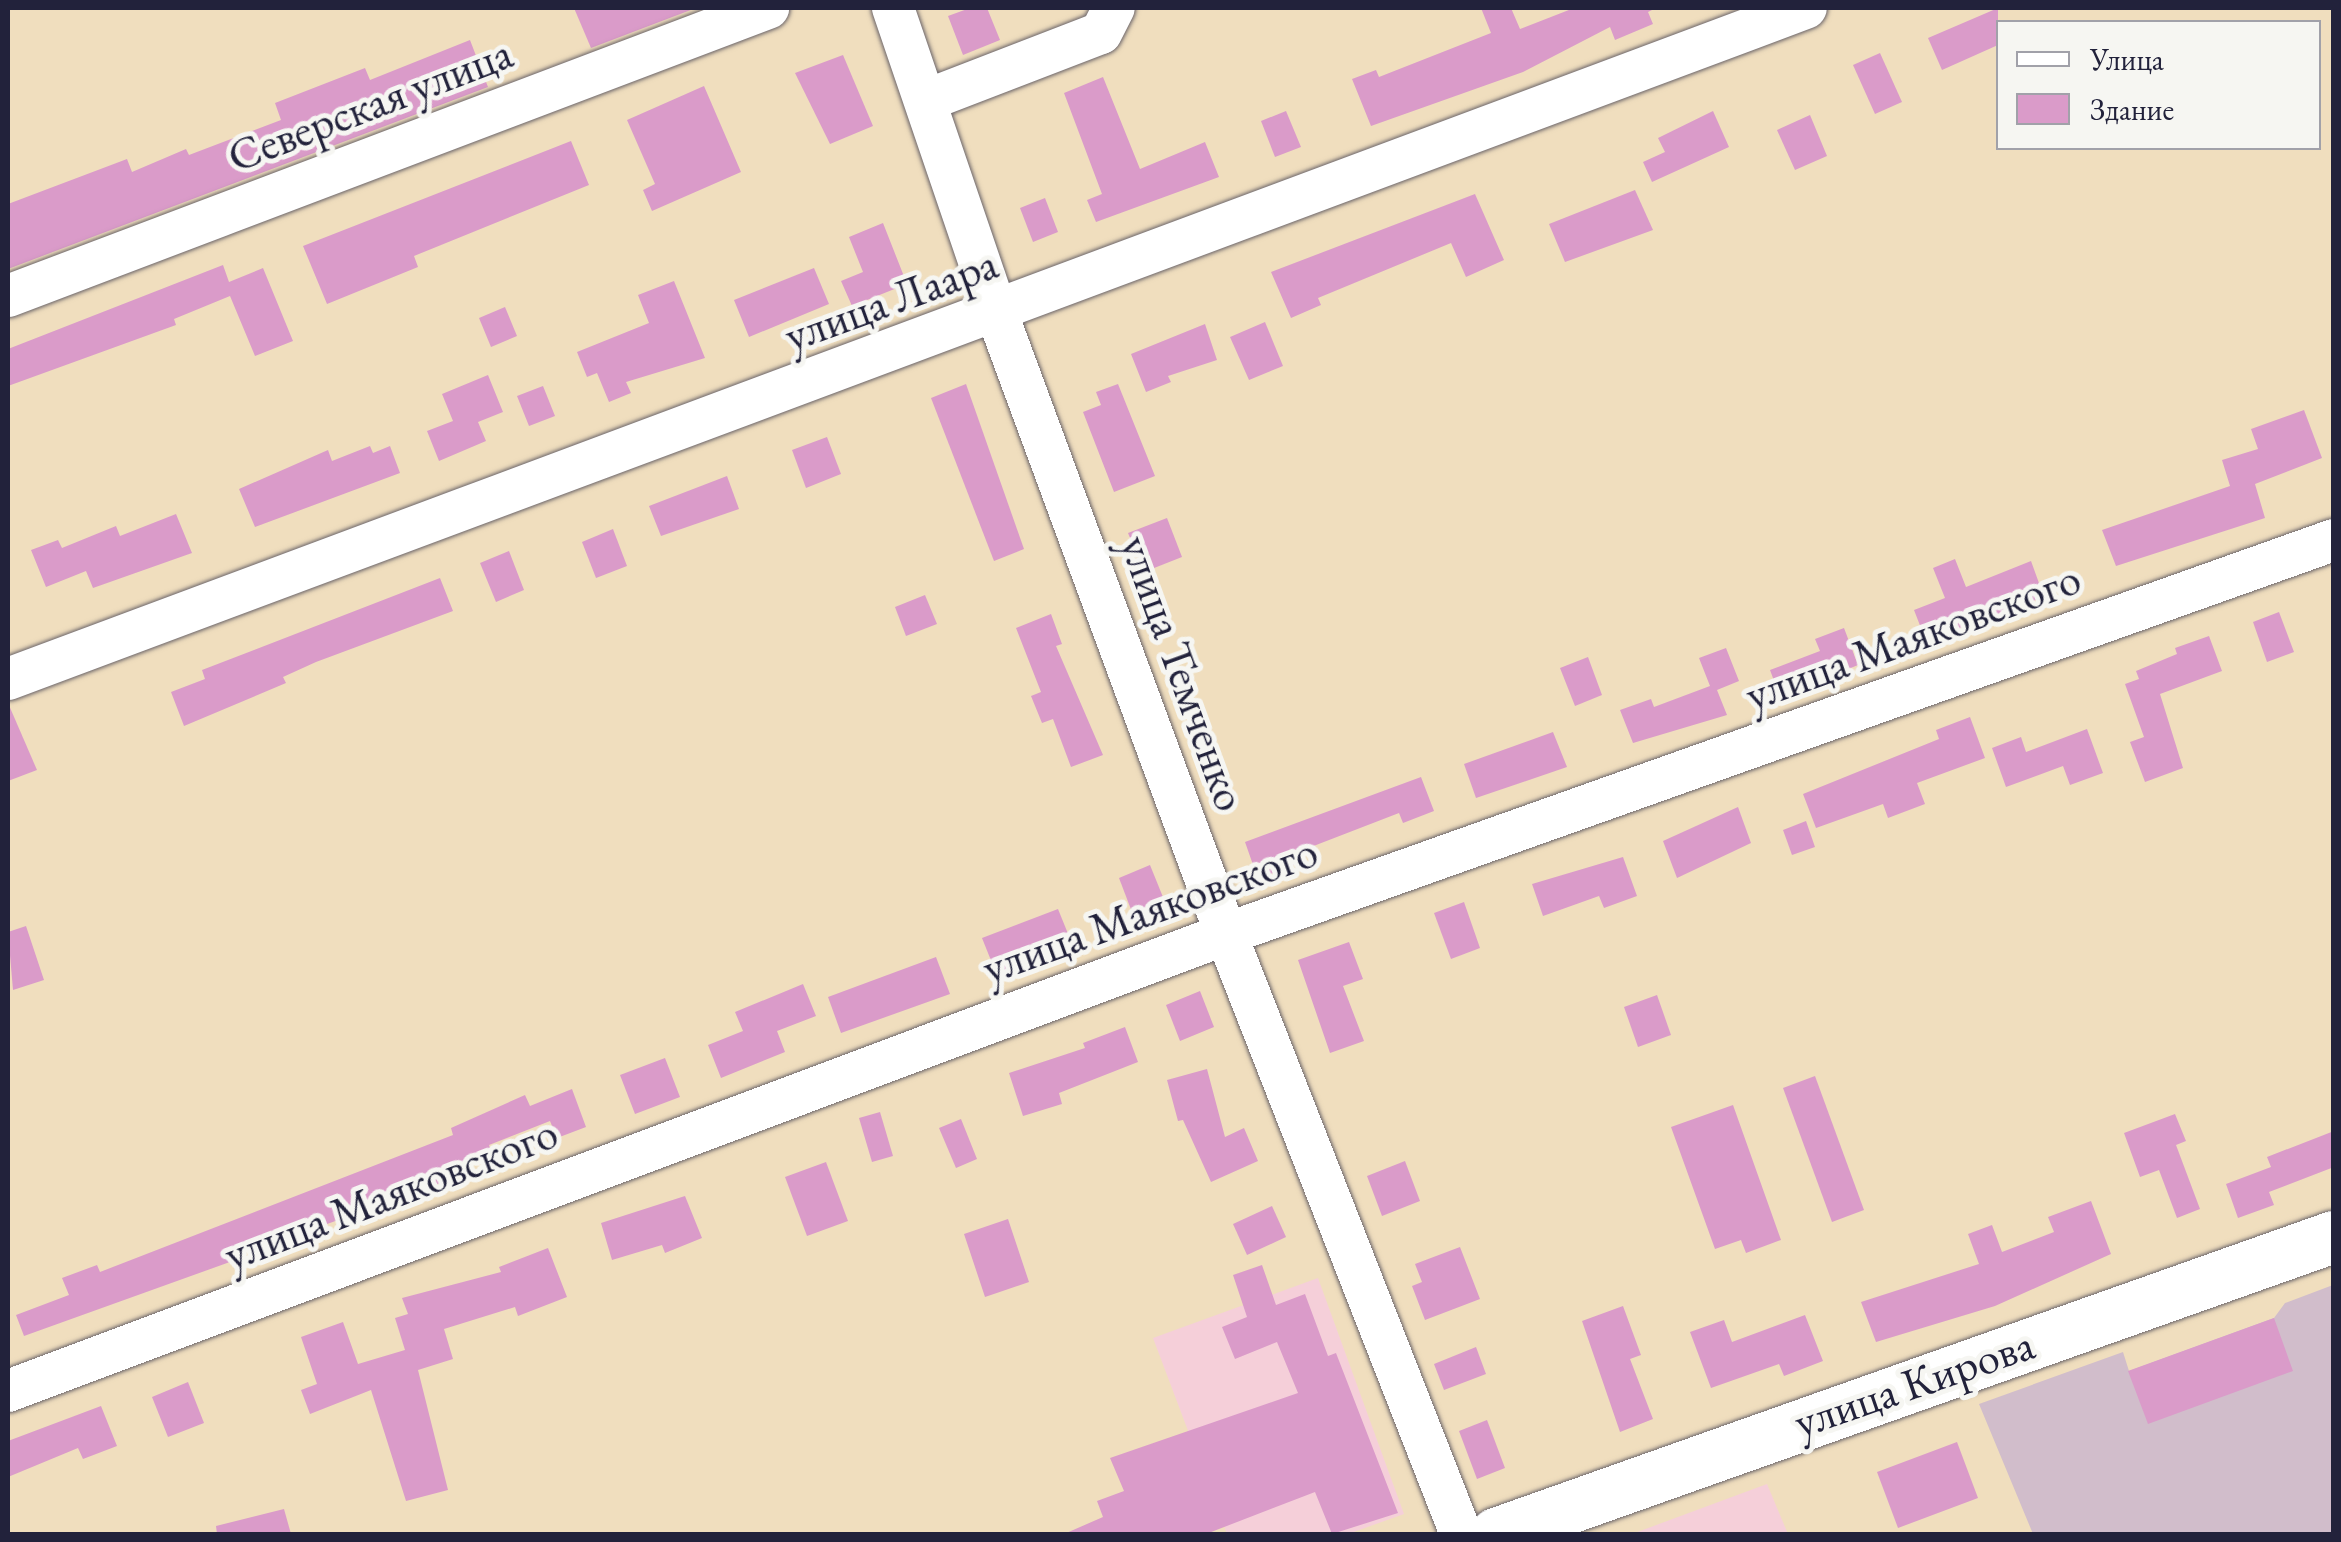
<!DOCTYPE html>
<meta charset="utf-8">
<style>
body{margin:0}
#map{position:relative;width:2341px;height:1542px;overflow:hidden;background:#f0debe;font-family:"EB Garamond",serif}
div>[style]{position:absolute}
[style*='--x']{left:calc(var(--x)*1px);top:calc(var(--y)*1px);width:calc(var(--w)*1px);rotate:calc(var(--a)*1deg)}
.built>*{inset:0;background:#f5cfd9}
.industrial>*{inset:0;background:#d1bdcb}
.building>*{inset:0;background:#da9bc9}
.roads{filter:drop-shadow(0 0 2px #6a6469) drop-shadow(0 0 2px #6a6469)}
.minor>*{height:42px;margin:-21px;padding:0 21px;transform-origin:21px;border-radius:21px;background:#fff}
.major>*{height:52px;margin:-26px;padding:0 26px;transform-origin:26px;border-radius:26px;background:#fff}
span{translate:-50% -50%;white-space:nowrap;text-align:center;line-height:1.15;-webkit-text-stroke:10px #f6f6f2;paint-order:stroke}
.street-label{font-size:45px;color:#22223b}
.frame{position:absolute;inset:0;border:10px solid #22223b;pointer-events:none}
.legend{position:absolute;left:1996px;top:20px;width:325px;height:130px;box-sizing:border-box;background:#f6f6f2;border:2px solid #a1a1a9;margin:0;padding:12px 18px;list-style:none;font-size:30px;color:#22223b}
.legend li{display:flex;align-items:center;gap:20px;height:50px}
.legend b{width:50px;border:2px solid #a1a1a9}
</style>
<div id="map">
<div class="built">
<i style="clip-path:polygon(1318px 1278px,1404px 1514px,1348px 1534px,1227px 1534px,1153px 1338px)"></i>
<i style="clip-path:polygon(1767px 1484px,1788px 1534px,1632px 1534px)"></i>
</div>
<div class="industrial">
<i style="clip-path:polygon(2333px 1285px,2333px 1534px,2033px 1534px,1979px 1404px,2123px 1352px,2129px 1371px,2274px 1318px,2285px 1303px)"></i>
</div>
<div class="building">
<i style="clip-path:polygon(574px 8px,696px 8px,591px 48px)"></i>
<i style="clip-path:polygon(970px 8px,987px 8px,1000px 40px,963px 55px,948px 16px)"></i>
<i style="clip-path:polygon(1481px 8px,1511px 8px,1520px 29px,1574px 8px,1656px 8px,1648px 12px,1653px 24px,1615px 40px,1610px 27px,1523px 72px,1371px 126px,1352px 79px,1376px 70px,1379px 77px,1491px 33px)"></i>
<i style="clip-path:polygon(1998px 8px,1998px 45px,1942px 70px,1928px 38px)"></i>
<i style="clip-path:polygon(470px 40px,488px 87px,8px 269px,8px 204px,127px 159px,132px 172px,186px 149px,189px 155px,281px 120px,275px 103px,365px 68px,370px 80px)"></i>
<i style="clip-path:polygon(1880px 53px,1902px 102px,1875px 114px,1853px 65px)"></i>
<i style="clip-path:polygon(843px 55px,873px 126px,830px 144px,795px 73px)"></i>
<i style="clip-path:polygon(1103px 77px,1140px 169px,1205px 142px,1219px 177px,1096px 222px,1087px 200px,1102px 194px,1064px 93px)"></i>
<i style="clip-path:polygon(704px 86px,741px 172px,652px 211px,643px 190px,655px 184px,627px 120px)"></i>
<i style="clip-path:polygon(1286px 111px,1301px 147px,1275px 157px,1261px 121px)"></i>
<i style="clip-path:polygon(1713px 111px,1729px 147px,1652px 182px,1643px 162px,1665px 152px,1658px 138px)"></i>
<i style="clip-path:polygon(1810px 115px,1827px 156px,1795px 170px,1777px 130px)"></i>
<i style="clip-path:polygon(571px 141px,589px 185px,414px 256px,418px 267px,327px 304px,303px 246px)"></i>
<i style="clip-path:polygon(1635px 190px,1653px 230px,1565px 262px,1549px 224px)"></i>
<i style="clip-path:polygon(1475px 194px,1504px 260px,1466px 277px,1451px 243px,1318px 298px,1321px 305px,1291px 318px,1271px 272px)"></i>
<i style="clip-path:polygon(1045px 198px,1058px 232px,1033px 242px,1020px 208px)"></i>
<i style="clip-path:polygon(883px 223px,907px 284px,852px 306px,841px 281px,863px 272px,849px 237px)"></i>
<i style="clip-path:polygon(223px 265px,229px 282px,263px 268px,293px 341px,255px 356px,230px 296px,174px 319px,176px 325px,8px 386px,8px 349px)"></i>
<i style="clip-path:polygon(814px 268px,829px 304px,749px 337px,734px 300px)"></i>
<i style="clip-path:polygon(674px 281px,705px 358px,626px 382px,631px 393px,609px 402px,597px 373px,587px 377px,577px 352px,649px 323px,638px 295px)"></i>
<i style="clip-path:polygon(505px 307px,517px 336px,491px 347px,479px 318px)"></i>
<i style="clip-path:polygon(1265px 322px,1283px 366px,1249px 380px,1230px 337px)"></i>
<i style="clip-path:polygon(1205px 324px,1217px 360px,1168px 376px,1171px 382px,1146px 392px,1131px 354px)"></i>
<i style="clip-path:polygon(488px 375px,503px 412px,478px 422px,486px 441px,439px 461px,427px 431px,453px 421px,442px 394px)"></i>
<i style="clip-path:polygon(966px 384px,1024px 549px,994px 561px,931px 398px)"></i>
<i style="clip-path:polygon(1118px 384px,1155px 476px,1114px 492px,1083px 412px,1101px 405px,1096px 392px)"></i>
<i style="clip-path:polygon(543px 386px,555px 416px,529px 426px,517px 396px)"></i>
<i style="clip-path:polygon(2304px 410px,2322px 458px,2255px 484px,2265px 518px,2116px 566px,2102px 530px,2230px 486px,2222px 460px,2258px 449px,2251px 429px)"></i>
<i style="clip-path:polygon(827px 437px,841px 474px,806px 488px,792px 450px)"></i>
<i style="clip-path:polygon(370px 446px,373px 453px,390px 446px,400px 473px,255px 527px,239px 489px,328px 450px,332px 461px)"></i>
<i style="clip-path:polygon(727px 476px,739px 509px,661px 536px,649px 506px)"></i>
<i style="clip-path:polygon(176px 514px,192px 553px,93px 588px,86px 571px,46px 587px,31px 550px,58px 540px,62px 548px,116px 526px,120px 536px)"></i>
<i style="clip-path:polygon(1167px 518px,1182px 557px,1144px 572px,1128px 533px)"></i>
<i style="clip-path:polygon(613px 529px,627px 566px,596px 578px,582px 542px)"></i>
<i style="clip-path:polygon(509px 551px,524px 590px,496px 602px,480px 563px)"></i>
<i style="clip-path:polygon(1955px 559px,1966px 587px,2031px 561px,2044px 597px,1926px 641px,1914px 610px,1945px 598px,1933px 568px)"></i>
<i style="clip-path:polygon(440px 578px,453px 611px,316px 662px,283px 677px,286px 683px,184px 726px,171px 692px,205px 679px,202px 670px)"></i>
<i style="clip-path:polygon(925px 595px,937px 624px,906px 636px,895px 607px)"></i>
<i style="clip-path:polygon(2279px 612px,2294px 652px,2267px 662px,2253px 622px)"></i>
<i style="clip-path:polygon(1051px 614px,1062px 644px,1056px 646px,1103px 755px,1071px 767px,1053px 719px,1042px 723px,1031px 696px,1041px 692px,1016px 628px)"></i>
<i style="clip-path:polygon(1844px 628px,1858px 665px,1780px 697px,1770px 670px,1820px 651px,1815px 639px)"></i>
<i style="clip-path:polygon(2209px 636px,2222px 671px,2160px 694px,2183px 768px,2145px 782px,2130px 742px,2144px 737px,2125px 684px,2139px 679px,2136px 671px,2177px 654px,2175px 648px)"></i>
<i style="clip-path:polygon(1726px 648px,1739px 681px,1717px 690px,1727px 715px,1633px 743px,1620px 710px,1651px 699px,1654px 707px,1710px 686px,1699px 658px)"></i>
<i style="clip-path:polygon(1588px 657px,1602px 695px,1575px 706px,1560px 668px)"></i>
<i style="clip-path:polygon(8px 703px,37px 770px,8px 781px)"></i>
<i style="clip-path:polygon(1970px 717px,1985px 758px,1917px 783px,1925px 804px,1888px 818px,1883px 804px,1816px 828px,1803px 794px,1939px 739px,1936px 730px)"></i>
<i style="clip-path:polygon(2087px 729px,2103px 773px,2070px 785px,2063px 766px,2006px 787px,1992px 748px,2021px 737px,2026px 752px)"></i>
<i style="clip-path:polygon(1553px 732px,1567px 767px,1476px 798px,1464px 764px)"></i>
<i style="clip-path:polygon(1421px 777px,1434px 811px,1403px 823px,1399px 813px,1298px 852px,1301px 862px,1258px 879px,1245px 842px)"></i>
<i style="clip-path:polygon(1738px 807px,1751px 843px,1677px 878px,1663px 841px)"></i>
<i style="clip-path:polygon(1806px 821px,1815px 847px,1792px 855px,1783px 830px)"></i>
<i style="clip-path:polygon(1623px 857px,1637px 896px,1604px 908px,1599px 896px,1543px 916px,1532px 884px)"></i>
<i style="clip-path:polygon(1150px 865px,1167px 907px,1135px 920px,1119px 878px)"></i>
<i style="clip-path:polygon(1464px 902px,1480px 948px,1451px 959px,1434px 913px)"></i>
<i style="clip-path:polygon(1058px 909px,1075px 951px,996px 973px,982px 938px)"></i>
<i style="clip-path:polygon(26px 926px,44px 980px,13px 990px,8px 932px)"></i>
<i style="clip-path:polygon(1349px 942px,1363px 979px,1343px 986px,1364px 1041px,1330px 1053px,1298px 960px)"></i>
<i style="clip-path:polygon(936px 957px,950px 994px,841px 1033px,828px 997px)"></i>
<i style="clip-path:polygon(803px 984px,816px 1016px,777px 1031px,785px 1052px,721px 1078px,708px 1045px,743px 1031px,735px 1012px)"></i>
<i style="clip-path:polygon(1200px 991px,1214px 1027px,1180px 1041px,1166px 1005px)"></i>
<i style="clip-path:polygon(1657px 995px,1671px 1035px,1638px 1047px,1624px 1007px)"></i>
<i style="clip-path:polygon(1125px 1027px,1138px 1062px,1059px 1093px,1062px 1104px,1023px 1116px,1009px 1073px,1085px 1048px,1083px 1043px)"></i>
<i style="clip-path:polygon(665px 1058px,680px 1097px,635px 1114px,620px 1075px)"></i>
<i style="clip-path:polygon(1207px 1069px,1225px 1137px,1244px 1128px,1258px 1161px,1211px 1182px,1183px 1120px,1178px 1121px,1167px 1080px)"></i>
<i style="clip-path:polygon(1815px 1076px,1864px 1210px,1832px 1222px,1783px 1088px)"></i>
<i style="clip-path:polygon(572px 1089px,586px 1127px,557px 1138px,550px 1121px,489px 1145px,493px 1155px,449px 1172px,452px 1179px,291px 1237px,289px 1232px,238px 1251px,241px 1258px,24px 1336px,16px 1315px,69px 1295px,62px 1278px,97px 1265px,100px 1272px,453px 1135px,451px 1128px,525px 1095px,530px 1106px)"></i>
<i style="clip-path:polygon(1733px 1105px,1781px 1240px,1746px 1253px,1741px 1240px,1715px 1249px,1671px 1127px)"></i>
<i style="clip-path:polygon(880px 1112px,893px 1156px,872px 1162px,859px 1118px)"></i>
<i style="clip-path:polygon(2175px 1114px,2186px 1141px,2176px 1145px,2200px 1209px,2177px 1218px,2159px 1170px,2140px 1177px,2124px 1133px)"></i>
<i style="clip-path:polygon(961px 1119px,977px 1159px,956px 1168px,939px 1128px)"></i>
<i style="clip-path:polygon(2334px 1131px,2334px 1167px,2269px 1192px,2274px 1205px,2238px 1218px,2226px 1184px,2271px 1167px,2267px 1157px)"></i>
<i style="clip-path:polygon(1405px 1161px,1420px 1201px,1382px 1216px,1367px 1176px)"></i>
<i style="clip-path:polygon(826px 1162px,848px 1221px,807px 1236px,785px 1177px)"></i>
<i style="clip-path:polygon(685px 1196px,702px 1238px,665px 1253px,662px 1245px,612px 1260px,601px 1223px)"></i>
<i style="clip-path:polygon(2091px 1201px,2111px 1254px,1995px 1306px,1876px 1342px,1861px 1302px,1979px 1264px,1968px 1234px,1992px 1225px,2002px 1252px,2054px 1232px,2048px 1217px)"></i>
<i style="clip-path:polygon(1272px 1206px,1286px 1237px,1247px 1255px,1233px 1224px)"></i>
<i style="clip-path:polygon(1008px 1219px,1029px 1282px,985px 1297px,964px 1234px)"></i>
<i style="clip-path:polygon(1460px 1247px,1480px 1299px,1425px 1320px,1412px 1286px,1422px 1282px,1415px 1264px)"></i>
<i style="clip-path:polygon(548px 1248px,567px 1297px,518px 1316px,515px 1307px,444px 1329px,453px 1359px,418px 1370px,448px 1490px,406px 1501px,371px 1390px,310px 1414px,301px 1390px,317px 1384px,301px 1337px,343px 1322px,358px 1364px,405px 1350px,395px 1318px,408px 1314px,402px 1298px,501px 1272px,499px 1267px)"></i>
<i style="clip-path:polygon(1262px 1265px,1276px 1305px,1305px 1294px,1328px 1356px,1336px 1353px,1398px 1513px,1332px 1534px,1315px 1492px,1206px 1534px,1064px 1534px,1103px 1517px,1097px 1501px,1124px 1491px,1110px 1458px,1298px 1393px,1277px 1342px,1235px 1359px,1222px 1327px,1247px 1317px,1233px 1275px)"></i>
<i style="clip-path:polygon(1623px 1306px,1641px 1355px,1630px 1359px,1653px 1419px,1620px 1432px,1582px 1321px)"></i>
<i style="clip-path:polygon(1805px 1315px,1823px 1361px,1784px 1376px,1779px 1364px,1711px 1388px,1690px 1332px,1724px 1320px,1732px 1342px)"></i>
<i style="clip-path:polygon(2274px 1318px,2293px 1371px,2148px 1424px,2128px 1371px)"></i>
<i style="clip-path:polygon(1476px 1347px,1486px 1374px,1444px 1390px,1434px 1364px)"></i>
<i style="clip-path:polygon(188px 1382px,204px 1423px,168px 1437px,152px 1397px)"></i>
<i style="clip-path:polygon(101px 1406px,117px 1446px,83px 1459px,78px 1448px,8px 1477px,8px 1441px)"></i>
<i style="clip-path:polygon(1487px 1420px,1505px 1468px,1477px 1479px,1459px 1431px)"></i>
<i style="clip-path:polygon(1957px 1442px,1978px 1498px,1898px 1528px,1877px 1472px)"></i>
<i style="clip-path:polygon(284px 1509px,291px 1534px,217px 1534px,216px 1526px)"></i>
</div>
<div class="roads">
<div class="minor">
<i style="--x:893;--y:8;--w:323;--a:71.2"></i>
<i style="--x:997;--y:314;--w:661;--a:69.73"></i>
<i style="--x:1226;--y:934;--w:644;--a:68.61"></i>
<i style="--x:927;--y:100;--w:186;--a:-21.1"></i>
<i style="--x:1101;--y:33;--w:28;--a:-63"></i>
<i style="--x:8;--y:296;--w:813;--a:-20.75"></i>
<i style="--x:8;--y:679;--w:1919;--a:-20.47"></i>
<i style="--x:8;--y:1391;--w:1301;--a:-20.57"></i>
<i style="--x:1226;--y:934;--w:1176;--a:-19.58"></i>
</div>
<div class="major">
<i style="--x:1496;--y:1534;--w:889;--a:-19.52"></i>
</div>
</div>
<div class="street-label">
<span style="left:370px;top:105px;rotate:-21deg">Северская улица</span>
<span style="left:891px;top:300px;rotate:-20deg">улица Лаара</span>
<span style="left:1913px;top:637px;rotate:-20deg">улица Маяковского</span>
<span style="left:1183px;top:673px;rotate:70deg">улица Темченко</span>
<span style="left:1150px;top:910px;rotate:-20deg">улица Маяковского</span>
<span style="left:391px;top:1194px;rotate:-21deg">улица Маяковского</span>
<span style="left:1914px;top:1383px;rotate:-19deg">улица Кирова</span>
</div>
<div class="frame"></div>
<ul class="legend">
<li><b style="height:12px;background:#fff"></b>Улица</li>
<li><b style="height:28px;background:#da9bc9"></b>Здание</li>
</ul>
</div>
